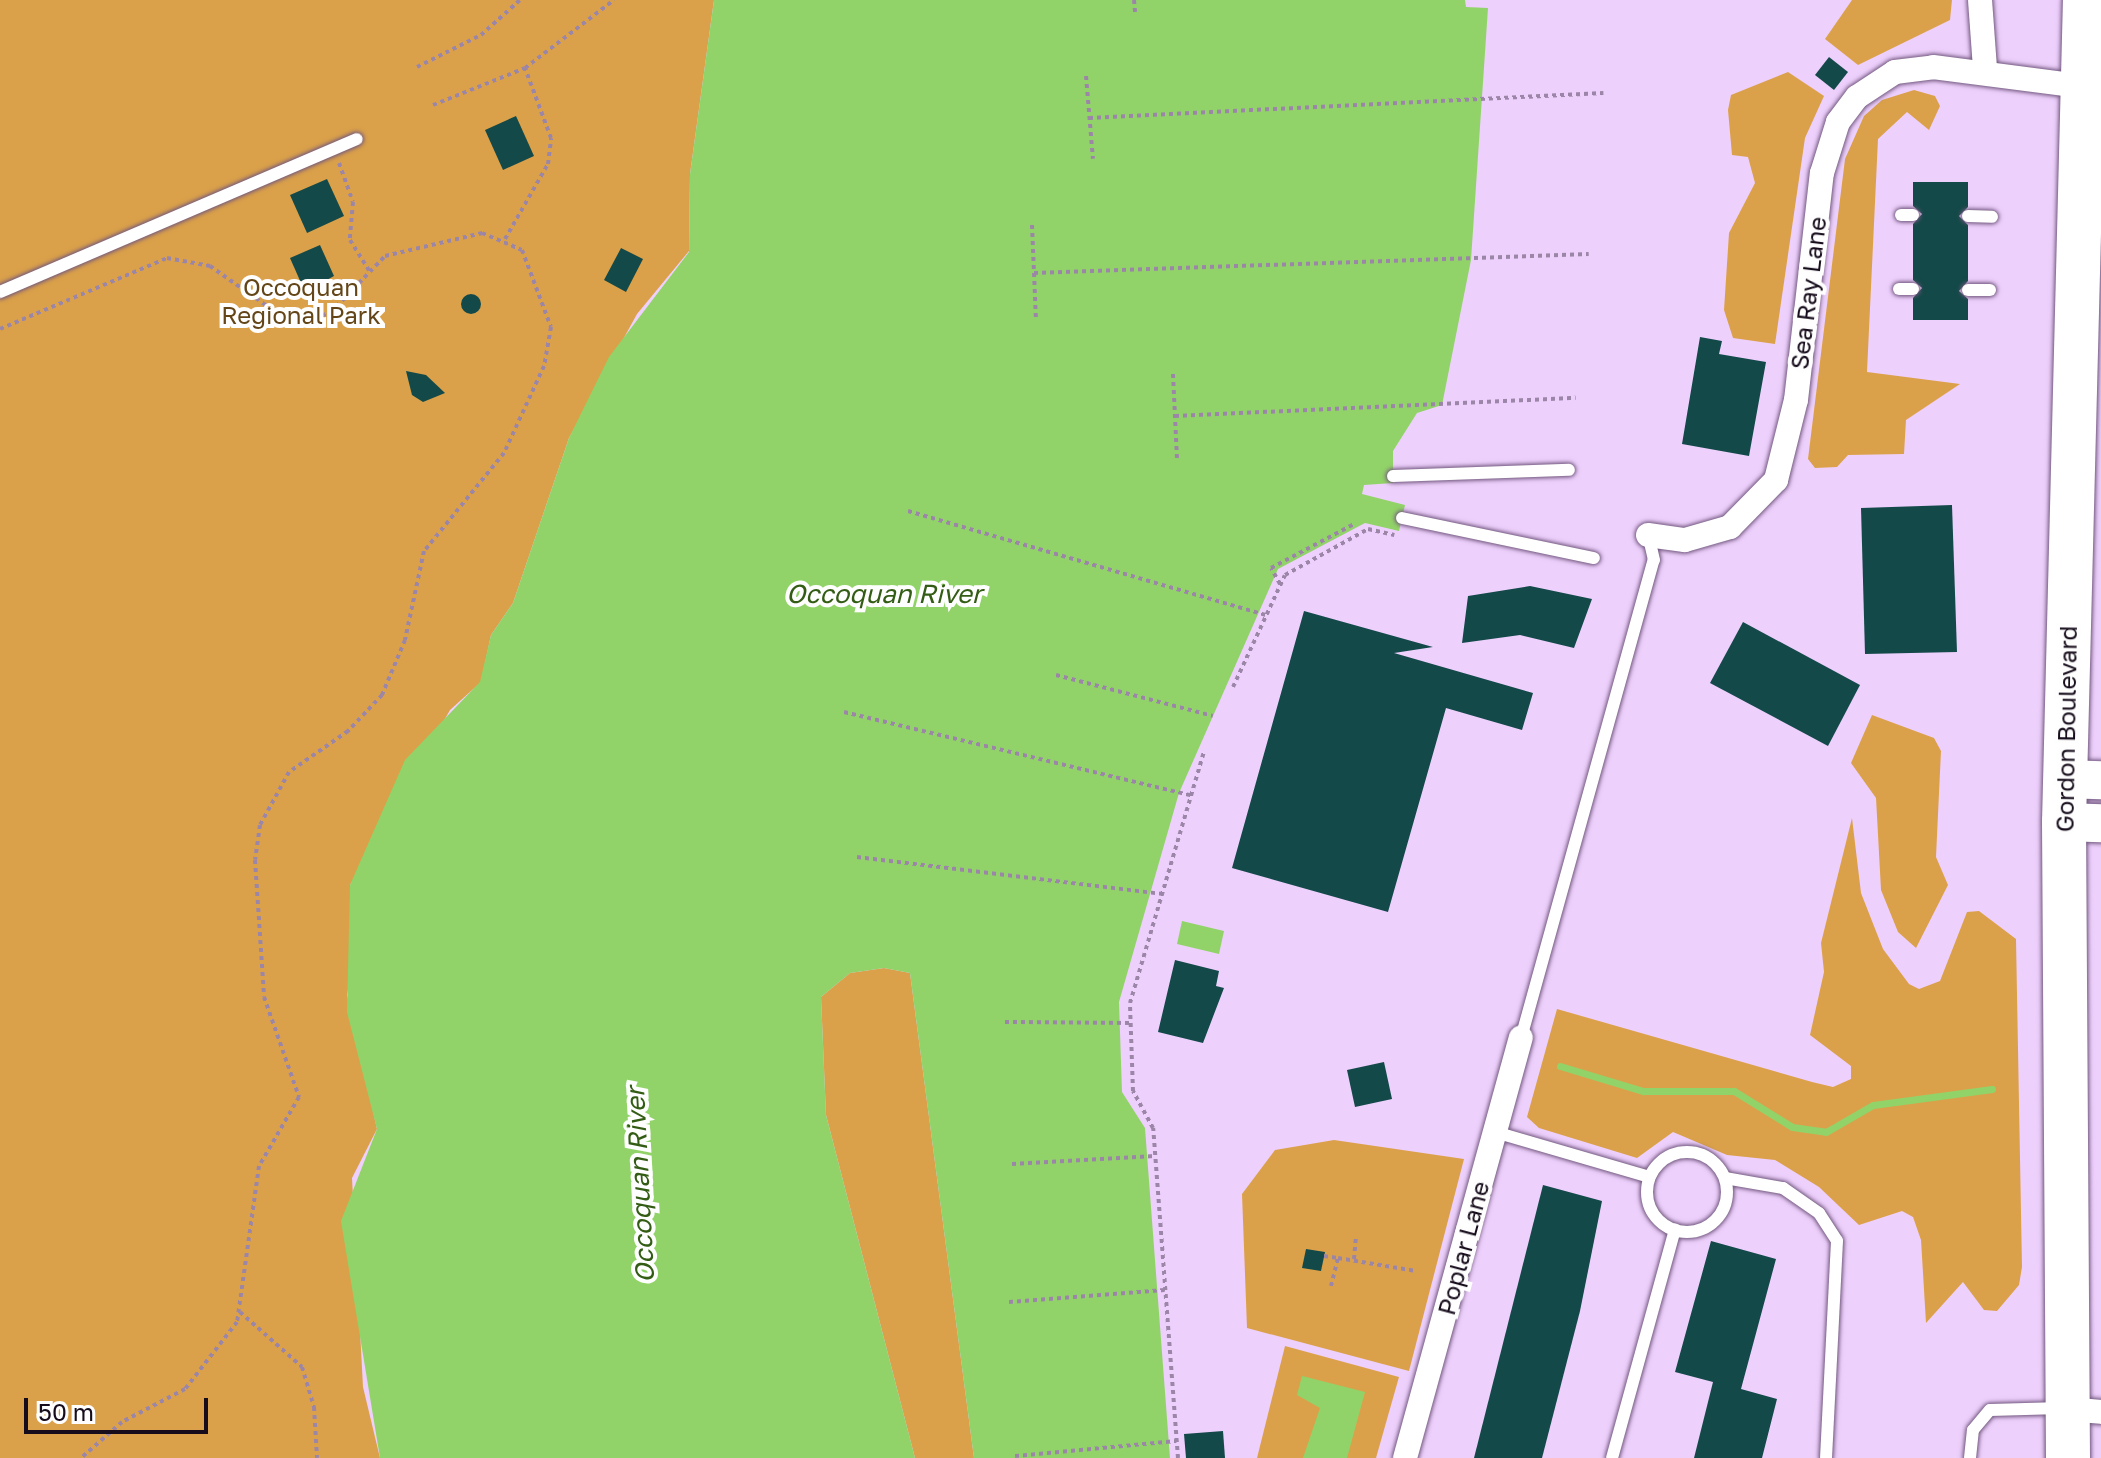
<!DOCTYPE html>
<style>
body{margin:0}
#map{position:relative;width:2101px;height:1458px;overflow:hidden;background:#eed0fd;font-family:"Golos Text",sans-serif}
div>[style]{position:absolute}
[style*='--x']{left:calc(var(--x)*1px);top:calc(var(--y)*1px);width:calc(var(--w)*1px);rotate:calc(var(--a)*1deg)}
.green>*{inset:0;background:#dba14a}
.water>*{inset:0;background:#92d369}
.stream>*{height:7px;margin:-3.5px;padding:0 3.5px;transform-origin:3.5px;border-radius:3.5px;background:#92d369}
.building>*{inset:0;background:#144949}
.round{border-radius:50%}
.path>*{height:4px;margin-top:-2px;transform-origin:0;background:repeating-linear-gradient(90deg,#9c86a8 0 4px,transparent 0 8px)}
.roads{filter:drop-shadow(0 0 2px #72587f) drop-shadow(0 0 2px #72587f)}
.lane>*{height:12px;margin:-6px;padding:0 6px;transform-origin:6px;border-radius:6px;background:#fff}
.lane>.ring{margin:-6px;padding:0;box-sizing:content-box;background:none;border:12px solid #fff;border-radius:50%}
.street>*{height:24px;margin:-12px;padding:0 12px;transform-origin:12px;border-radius:12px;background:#fff}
.primary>*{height:38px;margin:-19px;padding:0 19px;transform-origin:19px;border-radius:19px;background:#fff}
.highway>*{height:44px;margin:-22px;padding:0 22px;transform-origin:22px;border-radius:22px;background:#fff}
span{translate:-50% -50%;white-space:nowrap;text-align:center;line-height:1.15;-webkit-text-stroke:8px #fefefe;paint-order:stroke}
.park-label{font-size:24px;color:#634517}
.street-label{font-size:24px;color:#160c1b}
.water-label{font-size:26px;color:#335c14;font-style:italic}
.scale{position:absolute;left:24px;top:1398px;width:184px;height:36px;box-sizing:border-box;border:4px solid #160c1b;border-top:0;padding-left:10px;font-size:24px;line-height:28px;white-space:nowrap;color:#160c1b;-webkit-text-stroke:6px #fefefe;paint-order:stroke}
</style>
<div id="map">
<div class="green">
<i style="clip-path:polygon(0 0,714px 0,690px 174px,689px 251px,637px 314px,569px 438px,513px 603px,491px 635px,481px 682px,450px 710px,350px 885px,354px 957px,347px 995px,377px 1129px,352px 1178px,363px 1387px,380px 1458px,0 1458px)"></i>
<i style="clip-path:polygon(1852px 0,1952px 0,1950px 20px,1858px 65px,1825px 39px)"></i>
<i style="clip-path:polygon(1788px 72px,1824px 96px,1805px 138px,1775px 344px,1733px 338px,1724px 310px,1729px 233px,1755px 183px,1748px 157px,1732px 155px,1728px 110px,1731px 95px)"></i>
<i style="clip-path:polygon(1914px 90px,1935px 96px,1940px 106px,1929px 130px,1907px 112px,1878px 139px,1867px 372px,1960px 384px,1906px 420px,1904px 454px,1848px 455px,1837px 467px,1815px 468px,1808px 459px,1845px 159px,1864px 116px,1882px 100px)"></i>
<i style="clip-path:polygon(1872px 715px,1934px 738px,1941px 751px,1936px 857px,1948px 885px,1916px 948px,1898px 932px,1881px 890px,1876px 798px,1851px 763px)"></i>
<i style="clip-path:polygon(1852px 818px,1861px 893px,1883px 949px,1909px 984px,1919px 989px,1940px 981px,1967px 912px,1979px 911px,2016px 939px,2022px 1267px,2019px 1285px,1997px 1311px,1984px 1310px,1963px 1282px,1926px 1323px,1921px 1240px,1913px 1217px,1902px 1211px,1859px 1225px,1819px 1187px,1775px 1160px,1727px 1155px,1673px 1132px,1637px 1158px,1539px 1128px,1527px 1117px,1557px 1009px,1812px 1082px,1833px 1087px,1851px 1079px,1851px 1066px,1810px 1035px,1824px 972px,1821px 943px)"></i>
<i style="clip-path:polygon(884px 968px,910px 973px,974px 1458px,915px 1458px,826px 1115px,821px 997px,850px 973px)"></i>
<i style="clip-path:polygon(1334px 1140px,1464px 1159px,1409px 1371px,1247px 1328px,1242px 1194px,1275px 1150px)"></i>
<i style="clip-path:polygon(1285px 1346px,1399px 1377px,1376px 1458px,1257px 1458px)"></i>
</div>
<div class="water">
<i style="clip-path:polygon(714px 0,1465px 0,1466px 7px,1488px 8px,1471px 260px,1442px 405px,1417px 413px,1393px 451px,1393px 483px,1364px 485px,1362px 494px,1405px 505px,1399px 531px,1365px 523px,1278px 569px,1179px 793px,1119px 1002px,1122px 1092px,1145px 1128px,1170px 1458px,974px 1458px,910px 973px,884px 968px,850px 973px,821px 997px,826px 1115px,915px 1458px,380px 1458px,341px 1221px,377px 1129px,347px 1012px,350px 885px,405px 760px,480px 682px,491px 635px,513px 603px,569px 438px,609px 357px,689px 252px,690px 174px)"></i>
<i style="clip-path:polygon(1182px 921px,1224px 931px,1219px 954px,1177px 944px)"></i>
<i style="clip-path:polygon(1302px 1376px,1365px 1392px,1347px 1458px,1303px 1458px,1320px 1408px,1297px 1395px)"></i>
</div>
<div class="stream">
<i style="--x:1560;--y:1066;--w:87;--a:16.8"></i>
<i style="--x:1643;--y:1091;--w:91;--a:0"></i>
<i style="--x:1734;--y:1091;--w:68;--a:31.8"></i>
<i style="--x:1792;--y:1127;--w:34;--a:8"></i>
<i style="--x:1826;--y:1132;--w:54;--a:-29.9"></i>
<i style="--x:1873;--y:1105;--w:120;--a:-7.7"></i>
</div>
<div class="building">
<i style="clip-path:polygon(1829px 57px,1848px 72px,1834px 90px,1815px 75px)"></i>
<i style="clip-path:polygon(516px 116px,534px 156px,503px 170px,485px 130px)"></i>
<i style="clip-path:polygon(327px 179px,344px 216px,307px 233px,290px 195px)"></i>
<i style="clip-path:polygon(1913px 182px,1968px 182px,1968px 207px,1959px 216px,1968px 225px,1968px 281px,1959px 291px,1968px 299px,1968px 320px,1913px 320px,1913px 298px,1922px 288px,1913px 280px,1913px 224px,1922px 214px,1913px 206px)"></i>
<i style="clip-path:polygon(320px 245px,334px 276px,305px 292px,290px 258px)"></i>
<i style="clip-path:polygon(621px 248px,643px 259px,626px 292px,604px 280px)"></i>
<i class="round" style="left:461px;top:294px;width:20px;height:20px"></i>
<i style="clip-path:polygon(1700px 337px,1722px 341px,1719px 354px,1766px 362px,1749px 456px,1682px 444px)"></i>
<i style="clip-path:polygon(406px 371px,426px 375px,445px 393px,423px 402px,412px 395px)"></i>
<i style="clip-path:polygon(1952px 505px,1957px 652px,1865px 654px,1861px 508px)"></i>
<i style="clip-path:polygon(1530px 586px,1592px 599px,1574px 648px,1520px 635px,1462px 643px,1468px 596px)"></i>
<i style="clip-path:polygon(1304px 611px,1433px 647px,1394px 653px,1533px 693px,1522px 730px,1446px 708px,1388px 912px,1232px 868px)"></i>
<i style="clip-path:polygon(1743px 622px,1860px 685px,1828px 746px,1710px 683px)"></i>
<i style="clip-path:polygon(1175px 960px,1219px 971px,1216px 986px,1224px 988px,1203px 1043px,1158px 1032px)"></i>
<i style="clip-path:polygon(1384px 1062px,1392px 1099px,1355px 1107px,1347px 1070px)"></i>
<i style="clip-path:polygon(1543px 1185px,1602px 1201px,1580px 1311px,1542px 1458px,1474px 1458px)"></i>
<i style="clip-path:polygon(1711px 1241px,1776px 1259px,1741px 1389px,1777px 1399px,1762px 1458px,1694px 1458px,1713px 1382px,1675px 1372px)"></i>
<i style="clip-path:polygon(1306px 1249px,1325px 1252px,1321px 1271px,1302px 1268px)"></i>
<i style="clip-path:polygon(1223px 1431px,1225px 1458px,1186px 1458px,1184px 1434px)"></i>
</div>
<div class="path">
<i style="--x:1134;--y:0;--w:12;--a:85"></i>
<i style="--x:417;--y:67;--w:72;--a:-26.6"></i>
<i style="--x:481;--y:35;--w:52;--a:-41.9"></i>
<i style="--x:1086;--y:76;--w:83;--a:85.2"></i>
<i style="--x:433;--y:105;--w:99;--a:-21.9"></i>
<i style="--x:525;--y:68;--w:112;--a:-37.4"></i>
<i style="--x:1089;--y:118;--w:515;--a:-2.78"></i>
<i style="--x:339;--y:163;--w:41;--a:70.3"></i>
<i style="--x:353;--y:202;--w:38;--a:95"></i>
<i style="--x:350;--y:240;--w:36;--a:58"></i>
<i style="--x:1032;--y:225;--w:96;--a:87.6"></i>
<i style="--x:505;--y:239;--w:86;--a:-60.2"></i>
<i style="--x:548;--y:164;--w:26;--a:-83"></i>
<i style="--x:551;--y:138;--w:75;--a:-110.4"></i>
<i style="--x:1034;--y:273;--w:555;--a:-1.96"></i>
<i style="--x:0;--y:329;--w:181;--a:-23"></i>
<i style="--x:167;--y:258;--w:44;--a:10.5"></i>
<i style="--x:210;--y:266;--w:78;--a:35.1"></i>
<i style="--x:274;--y:311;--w:35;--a:18"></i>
<i style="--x:307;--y:322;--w:26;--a:-23"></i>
<i style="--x:331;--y:312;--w:78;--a:-46"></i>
<i style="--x:385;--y:256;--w:100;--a:-13.3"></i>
<i style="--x:482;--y:233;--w:43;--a:23"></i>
<i style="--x:522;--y:250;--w:82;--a:69.4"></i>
<i style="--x:551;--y:327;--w:40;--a:100"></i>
<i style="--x:544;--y:366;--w:96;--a:114.7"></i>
<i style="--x:504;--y:453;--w:127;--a:129.2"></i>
<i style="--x:424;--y:551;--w:91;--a:102.1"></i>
<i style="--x:405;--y:640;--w:60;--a:112.7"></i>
<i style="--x:382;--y:695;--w:50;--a:133.4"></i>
<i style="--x:348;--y:731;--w:72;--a:145.2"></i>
<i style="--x:289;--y:772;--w:60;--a:118.7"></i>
<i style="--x:260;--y:825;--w:35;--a:98"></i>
<i style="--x:255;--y:860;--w:137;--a:86.2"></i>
<i style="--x:264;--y:997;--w:106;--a:70.7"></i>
<i style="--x:299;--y:1097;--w:80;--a:120.1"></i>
<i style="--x:259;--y:1166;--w:158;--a:98"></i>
<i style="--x:237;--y:1322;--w:85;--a:127.8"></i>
<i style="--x:185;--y:1389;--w:71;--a:152.4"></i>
<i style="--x:122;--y:1422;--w:55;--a:138.7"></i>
<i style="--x:1173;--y:374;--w:85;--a:87.3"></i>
<i style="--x:1175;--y:416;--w:401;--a:-2.6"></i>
<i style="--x:908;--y:511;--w:373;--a:16.2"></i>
<i style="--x:1280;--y:584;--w:18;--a:-119"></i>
<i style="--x:1271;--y:568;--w:94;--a:-27.9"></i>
<i style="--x:1056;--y:675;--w:162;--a:14.6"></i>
<i style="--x:1233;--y:687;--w:123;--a:-65.1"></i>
<i style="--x:1285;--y:575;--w:95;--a:-29"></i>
<i style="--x:1368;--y:529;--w:27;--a:13"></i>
<i style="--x:844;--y:712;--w:357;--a:13.5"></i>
<i style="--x:857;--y:857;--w:307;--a:6.9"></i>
<i style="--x:1005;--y:1022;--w:126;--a:0.5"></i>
<i style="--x:1012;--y:1164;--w:143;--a:-3.2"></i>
<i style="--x:1324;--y:1256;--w:14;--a:8"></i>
<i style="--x:1354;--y:1259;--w:21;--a:-85"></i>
<i style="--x:1331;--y:1286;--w:29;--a:-76"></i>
<i style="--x:1338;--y:1258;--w:79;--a:9.5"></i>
<i style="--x:1009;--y:1302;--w:156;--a:-4.4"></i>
<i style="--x:240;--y:1312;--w:83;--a:41.6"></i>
<i style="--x:302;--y:1367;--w:42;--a:73.3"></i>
<i style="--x:314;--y:1407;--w:51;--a:86.6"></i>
<i style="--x:1015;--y:1456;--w:162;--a:-5.3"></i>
<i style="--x:1178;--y:1458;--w:331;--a:-94.3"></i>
<i style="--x:1153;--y:1128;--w:42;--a:-118.4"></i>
<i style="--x:1133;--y:1091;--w:88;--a:-92"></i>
<i style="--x:1130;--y:1003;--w:262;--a:-73.6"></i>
</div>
<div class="roads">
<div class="lane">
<i style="--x:1901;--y:215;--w:12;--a:0"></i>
<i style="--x:1968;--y:216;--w:24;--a:2"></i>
<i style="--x:1899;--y:289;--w:14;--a:0"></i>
<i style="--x:1968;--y:290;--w:22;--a:0"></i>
<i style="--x:0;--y:292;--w:388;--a:-23.2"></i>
<i style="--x:1393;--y:476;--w:176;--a:-2"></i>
<i style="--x:1402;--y:518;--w:196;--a:11.8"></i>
<i style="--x:1521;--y:1038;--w:496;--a:-74.5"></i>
<i style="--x:1654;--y:560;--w:26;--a:-103"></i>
<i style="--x:1495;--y:1132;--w:161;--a:16.2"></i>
<i class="ring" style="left:1647px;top:1152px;width:68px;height:68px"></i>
<i style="--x:1725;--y:1178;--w:59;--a:9.8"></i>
<i style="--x:1783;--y:1188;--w:44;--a:34.8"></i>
<i style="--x:1819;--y:1213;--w:33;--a:57"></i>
<i style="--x:1837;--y:1241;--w:217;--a:92.9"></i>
<i style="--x:1612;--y:1458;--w:237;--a:-74.6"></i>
<i style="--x:1970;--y:1458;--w:28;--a:-84"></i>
<i style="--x:1973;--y:1430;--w:26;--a:-50"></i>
<i style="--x:1990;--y:1410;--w:71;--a:-1.6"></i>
</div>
<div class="street">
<i style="--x:1980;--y:0;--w:68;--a:85.8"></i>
<i style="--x:1648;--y:535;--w:37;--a:8"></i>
<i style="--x:1685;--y:540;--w:47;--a:-16.1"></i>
<i style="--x:1730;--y:527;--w:66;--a:-45.6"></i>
<i style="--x:1776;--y:480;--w:82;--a:-76"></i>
<i style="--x:1796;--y:400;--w:228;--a:-83.5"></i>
<i style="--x:1822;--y:173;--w:53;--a:-72.6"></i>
<i style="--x:1838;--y:122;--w:31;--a:-53"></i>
<i style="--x:1857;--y:97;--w:45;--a:-33.3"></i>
<i style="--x:1895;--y:72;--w:38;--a:-7"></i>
<i style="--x:1933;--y:67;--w:147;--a:7.4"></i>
<i style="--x:2068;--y:1409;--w:33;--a:5"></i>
<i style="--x:1405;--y:1458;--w:436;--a:-74.6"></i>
</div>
<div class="primary">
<i style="--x:2065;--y:779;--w:36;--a:2"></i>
<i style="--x:2064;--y:822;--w:37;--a:2"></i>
</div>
<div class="highway">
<i style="--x:2068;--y:1458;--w:636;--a:-90.36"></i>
<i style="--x:2064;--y:822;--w:822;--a:-88.54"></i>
</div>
</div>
<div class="park-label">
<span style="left:301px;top:301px">Occoquan<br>Regional Park</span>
</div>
<div class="street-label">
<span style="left:1808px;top:293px;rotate:-83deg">Sea Ray Lane</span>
<span style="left:2066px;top:729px;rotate:-89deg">Gordon Boulevard</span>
<span style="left:1463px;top:1248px;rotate:-75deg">Poplar Lane</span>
</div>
<div class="water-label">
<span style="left:884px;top:594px">Occoquan River</span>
<span style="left:640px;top:1185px;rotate:-93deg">Occoquan River</span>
</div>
<div class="scale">50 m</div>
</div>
